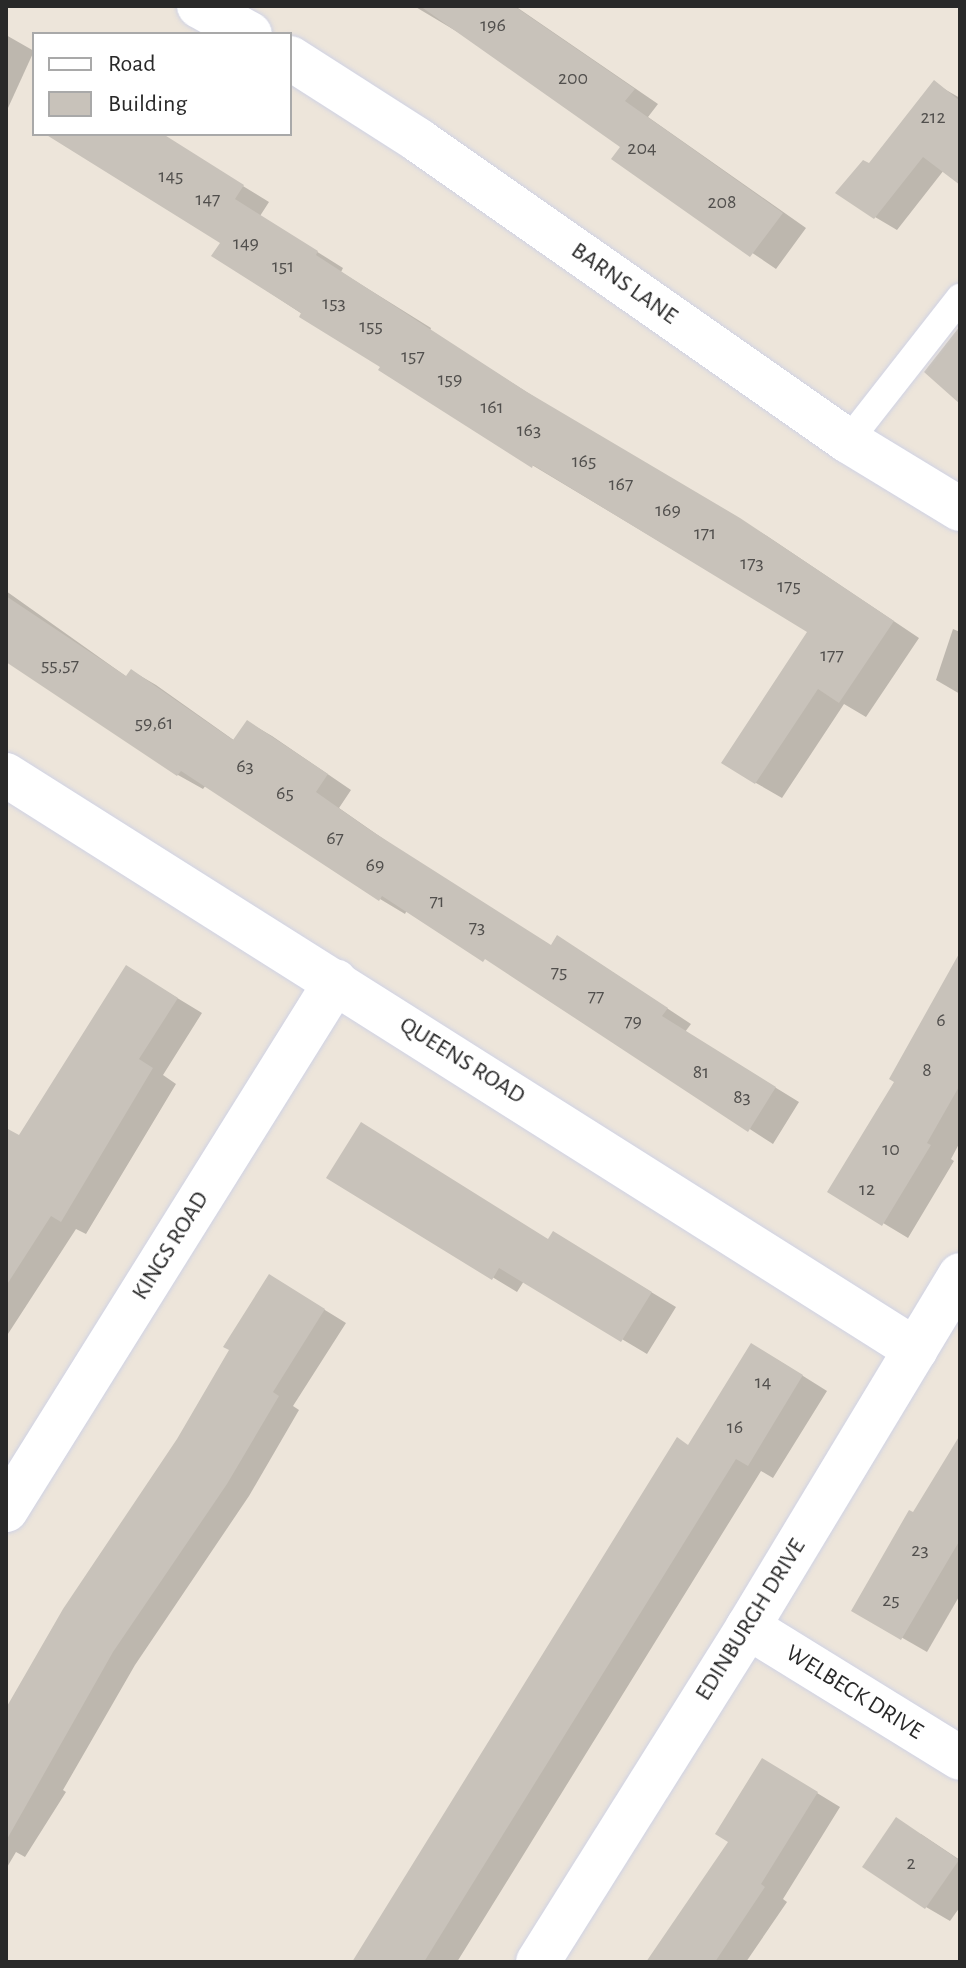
<!DOCTYPE html>
<style>
body{margin:0}
#map{position:relative;width:966px;height:1968px;overflow:hidden;background:#ede5da;font-family:"Alegreya Sans",sans-serif}
div>[style]{position:absolute}
[style*='--x']{left:calc(var(--x)*1px);top:calc(var(--y)*1px);width:calc(var(--w)*1px);rotate:calc(var(--a)*1deg)}
.shadow>*{inset:0;background:#0003}
.building>*{inset:0;background:#c8c2ba}
.roads{filter:drop-shadow(0 0 2px #cfd2e4) drop-shadow(0 0 2px #cfd2e4)}
.lane>*{height:28px;margin:-14px;padding:0 14px;transform-origin:14px;border-radius:14px;background:#fff}
.street>*{height:44px;margin:-22px;padding:0 22px;transform-origin:22px;border-radius:22px;background:#fff}
span{translate:-50% -50%;white-space:nowrap;text-align:center;line-height:1.15;-webkit-text-stroke:6px #fff;paint-order:stroke}
.number-label{font-size:20px;color:#514f4d}
.number-label span{-webkit-text-stroke-width:0}
.street-label{font-size:24px;color:#292929}
.frame{position:absolute;inset:0;border:8px solid #292929;pointer-events:none}
.legend{position:absolute;left:32px;top:32px;width:260px;height:104px;box-sizing:border-box;background:#fff;border:2px solid #a9a9a9;margin:0;padding:10px 14px;list-style:none;font-size:24px;color:#292929}
.legend li{display:flex;align-items:center;gap:16px;height:40px}
.legend b{width:40px;border:2px solid #a9a9a9}
</style>
<div id="map">
<div class="shadow">
<i style="clip-path:polygon(414px 6px,515px 6px,658px 104px,648px 117px,806px 228px,776px 269px,614px 159px,623px 146px,466px 37px)"></i>
<i style="clip-path:polygon(6px 35px,34px 51px,8px 108px,6px 107px)"></i>
<i style="clip-path:polygon(934px 83px,960px 98px,960px 183px,944px 170px,897px 230px,875px 217px,869px 166px)"></i>
<i style="clip-path:polygon(62px 134px,158px 134px,269px 202px,260px 216px,343px 268px,341px 272px,431px 328px,430px 331px,607px 443px,767px 536px,919px 638px,866px 717px,844px 704px,782px 798px,756px 783px,724px 762px,810px 632px,522px 459px,214px 256px,223px 242px)"></i>
<i style="clip-path:polygon(6px 591px,127px 677px,132px 671px,156px 685px,235px 741px,248px 722px,272px 736px,351px 790px,339px 808px,395px 847px,552px 947px,582px 952px,691px 1024px,685px 1032px,799px 1102px,773px 1144px,509px 973px,407px 910px,405px 914px,380px 899px,206px 785px,203px 789px,178px 775px,6px 660px)"></i>
<i style="clip-path:polygon(953px 629px,960px 632px,960px 694px,936px 680px)"></i>
<i style="clip-path:polygon(960px 957px,960px 1142px,951px 1159px,954px 1161px,908px 1238px,830px 1191px,897px 1081px)"></i>
<i style="clip-path:polygon(151px 982px,202px 1013px,163px 1075px,176px 1084px,86px 1234px,76px 1229px,6px 1337px,6px 1159px)"></i>
<i style="clip-path:polygon(329px 1178px,578px 1248px,676px 1307px,647px 1354px,524px 1281px,517px 1292px)"></i>
<i style="clip-path:polygon(291px 1289px,346px 1323px,293px 1406px,299px 1410px,249px 1496px,135px 1665px,63px 1790px,66px 1792px,25px 1857px,16px 1852px,6px 1869px,6px 1712px)"></i>
<i style="clip-path:polygon(776px 1359px,827px 1391px,773px 1478px,761px 1471px,457px 1962px,355px 1962px,689px 1447px)"></i>
<i style="clip-path:polygon(960px 1439px,960px 1595px,927px 1652px,854px 1610px)"></i>
<i style="clip-path:polygon(786px 1774px,840px 1807px,783px 1899px,787px 1902px,746px 1962px,648px 1962px)"></i>
<i style="clip-path:polygon(921px 1834px,960px 1860px,960px 1907px,950px 1921px,926px 1907px)"></i>
</div>
<div class="building">
<i style="clip-path:polygon(420px 6px,514px 6px,635px 89px,625px 101px,783px 213px,750px 257px,611px 159px,620px 147px)"></i>
<i style="clip-path:polygon(934px 80px,960px 101px,960px 185px,923px 157px,874px 219px,835px 193px,863px 160px,869px 163px)"></i>
<i style="clip-path:polygon(45px 134px,163px 134px,244px 185px,235px 199px,318px 251px,316px 255px,527px 392px,740px 518px,894px 621px,839px 703px,818px 689px,755px 784px,721px 763px,807px 632px,533px 465px,532px 468px,378px 370px,380px 367px,299px 317px,301px 313px,211px 256px,220px 243px)"></i>
<i style="clip-path:polygon(960px 326px,960px 404px,924px 372px)"></i>
<i style="clip-path:polygon(6px 596px,126px 676px,131px 669px,233px 740px,247px 720px,328px 774px,316px 792px,370px 830px,551px 945px,557px 935px,668px 1008px,662px 1016px,776px 1087px,748px 1132px,485px 959px,483px 962px,382px 896px,379px 901px,181px 771px,177px 776px,6px 662px)"></i>
<i style="clip-path:polygon(960px 952px,960px 1085px,927px 1143px,931px 1145px,882px 1226px,827px 1192px,894px 1082px,889px 1079px)"></i>
<i style="clip-path:polygon(126px 965px,178px 998px,139px 1059px,153px 1068px,61px 1222px,51px 1216px,6px 1286px,6px 1128px,19px 1135px)"></i>
<i style="clip-path:polygon(361px 1122px,548px 1239px,553px 1231px,652px 1292px,621px 1342px,499px 1268px,492px 1280px,326px 1178px)"></i>
<i style="clip-path:polygon(269px 1274px,325px 1309px,273px 1392px,279px 1396px,227px 1484px,113px 1652px,6px 1841px,6px 1708px,63px 1609px,177px 1439px,229px 1350px,223px 1347px)"></i>
<i style="clip-path:polygon(751px 1343px,803px 1375px,748px 1466px,736px 1459px,424px 1962px,352px 1962px,677px 1437px,688px 1445px)"></i>
<i style="clip-path:polygon(960px 1435px,960px 1540px,901px 1640px,851px 1611px,909px 1510px,913px 1512px)"></i>
<i style="clip-path:polygon(762px 1758px,818px 1792px,761px 1884px,765px 1887px,715px 1962px,646px 1962px,728px 1842px,715px 1834px)"></i>
<i style="clip-path:polygon(896px 1817px,959px 1860px,925px 1909px,862px 1867px)"></i>
</div>
<div class="roads">
<div class="lane">
<i style="--x:848;--y:441;--w:182;--a:-51.9"></i>
</div>
<div class="street">
<i style="--x:199;--y:6;--w:58;--a:28.8"></i>
<i style="--x:290;--y:58;--w:152;--a:32.6"></i>
<i style="--x:418;--y:140;--w:525;--a:34.99"></i>
<i style="--x:848;--y:441;--w:131;--a:31.3"></i>
<i style="--x:6;--y:775;--w:1076;--a:32.29"></i>
<i style="--x:6;--y:1510;--w:623;--a:-58.04"></i>
<i style="--x:748;--y:1627;--w:249;--a:31.7"></i>
<i style="--x:538;--y:1962;--w:395;--a:-57.9"></i>
<i style="--x:748;--y:1627;--w:411;--a:-58.9"></i>
</div>
</div>
<div class="number-label">
<span style="left:493px;top:25px">196</span>
<span style="left:573px;top:78px">200</span>
<span style="left:933px;top:117px">212</span>
<span style="left:642px;top:148px">204</span>
<span style="left:171px;top:176px">145</span>
<span style="left:208px;top:199px">147</span>
<span style="left:722px;top:202px">208</span>
<span style="left:246px;top:243px">149</span>
<span style="left:283px;top:266px">151</span>
<span style="left:334px;top:303px">153</span>
<span style="left:371px;top:326px">155</span>
<span style="left:413px;top:356px">157</span>
<span style="left:450px;top:379px">159</span>
<span style="left:492px;top:407px">161</span>
<span style="left:529px;top:430px">163</span>
<span style="left:584px;top:461px">165</span>
<span style="left:621px;top:484px">167</span>
<span style="left:668px;top:510px">169</span>
<span style="left:705px;top:533px">171</span>
<span style="left:752px;top:563px">173</span>
<span style="left:789px;top:586px">175</span>
<span style="left:832px;top:655px">177</span>
<span style="left:60px;top:665px">55,57</span>
<span style="left:154px;top:723px">59,61</span>
<span style="left:245px;top:766px">63</span>
<span style="left:285px;top:793px">65</span>
<span style="left:335px;top:838px">67</span>
<span style="left:375px;top:865px">69</span>
<span style="left:437px;top:901px">71</span>
<span style="left:477px;top:927px">73</span>
<span style="left:559px;top:972px">75</span>
<span style="left:596px;top:996px">77</span>
<span style="left:941px;top:1020px">6</span>
<span style="left:633px;top:1021px">79</span>
<span style="left:927px;top:1070px">8</span>
<span style="left:701px;top:1072px">81</span>
<span style="left:742px;top:1097px">83</span>
<span style="left:891px;top:1149px">10</span>
<span style="left:867px;top:1189px">12</span>
<span style="left:763px;top:1382px">14</span>
<span style="left:735px;top:1427px">16</span>
<span style="left:920px;top:1550px">23</span>
<span style="left:891px;top:1600px">25</span>
<span style="left:911px;top:1863px">2</span>
</div>
<div class="street-label">
<span style="left:624px;top:284px;rotate:35deg">BARNS LANE</span>
<span style="left:462px;top:1061px;rotate:32deg">QUEENS ROAD</span>
<span style="left:171px;top:1246px;rotate:-58deg">KINGS ROAD</span>
<span style="left:751px;top:1620px;rotate:-58deg">EDINBURGH DRIVE</span>
<span style="left:854px;top:1693px;rotate:32deg">WELBECK DRIVE</span>
</div>
<div class="frame"></div>
<ul class="legend">
<li><b style="height:10px;background:#fff"></b>Road</li>
<li><b style="height:22px;background:#c8c2ba"></b>Building</li>
</ul>
</div>
